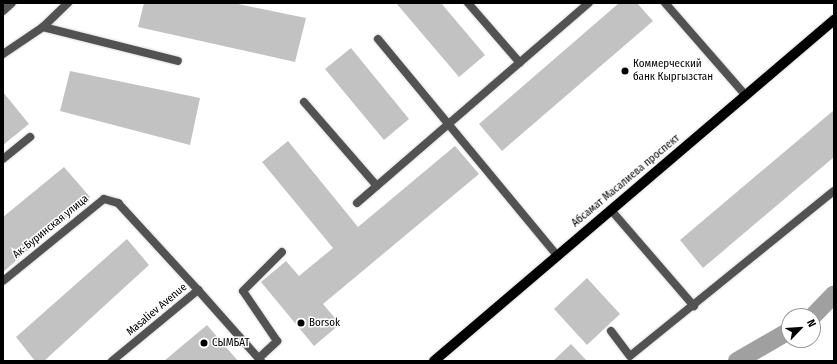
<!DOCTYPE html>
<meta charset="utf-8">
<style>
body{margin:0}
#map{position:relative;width:837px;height:364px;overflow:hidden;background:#fff;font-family:"Fira Sans Condensed",sans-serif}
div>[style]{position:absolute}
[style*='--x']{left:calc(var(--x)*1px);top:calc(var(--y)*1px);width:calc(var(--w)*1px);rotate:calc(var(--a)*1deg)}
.canal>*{height:18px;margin:-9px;padding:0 9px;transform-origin:9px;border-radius:9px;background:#a0a0a0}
.building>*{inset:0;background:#c2c2c2}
.roads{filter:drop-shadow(0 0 1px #dbdbdb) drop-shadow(0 0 1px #dbdbdb)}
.lane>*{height:8px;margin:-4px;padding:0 4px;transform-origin:4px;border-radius:4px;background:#525252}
.street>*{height:8px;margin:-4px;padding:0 4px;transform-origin:4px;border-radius:4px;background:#525252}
.primary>*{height:10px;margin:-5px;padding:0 5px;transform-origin:5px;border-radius:5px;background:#000}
.dots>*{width:11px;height:11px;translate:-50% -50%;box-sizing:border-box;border:2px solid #fff;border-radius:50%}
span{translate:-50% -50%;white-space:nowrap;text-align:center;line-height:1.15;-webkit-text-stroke:3px #fff;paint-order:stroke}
.poi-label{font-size:11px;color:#000}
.left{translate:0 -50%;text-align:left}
.street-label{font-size:11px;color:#000}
.frame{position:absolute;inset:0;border:4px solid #000;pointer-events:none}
.north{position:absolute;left:781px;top:308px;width:40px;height:40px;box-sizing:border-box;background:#fff;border:1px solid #999;border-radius:50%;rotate:65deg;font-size:11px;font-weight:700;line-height:16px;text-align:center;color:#000}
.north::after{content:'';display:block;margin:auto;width:14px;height:18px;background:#000;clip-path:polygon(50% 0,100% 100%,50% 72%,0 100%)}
</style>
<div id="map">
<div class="canal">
<i style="--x:813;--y:316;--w:30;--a:-46"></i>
<i style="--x:737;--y:361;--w:60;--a:-30"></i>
</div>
<div class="building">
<i style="clip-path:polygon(144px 3px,233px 3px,306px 18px,295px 62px,138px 27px)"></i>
<i style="clip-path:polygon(396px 3px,441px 3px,485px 55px,459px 77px)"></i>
<i style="clip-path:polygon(619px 3px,637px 3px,653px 21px,502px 151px,479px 124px)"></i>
<i style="clip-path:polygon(351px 48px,409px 119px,384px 140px,325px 69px)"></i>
<i style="clip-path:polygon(70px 71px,200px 98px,190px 145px,60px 111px)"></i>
<i style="clip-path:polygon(3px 92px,29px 124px,3px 145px)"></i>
<i style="clip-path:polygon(834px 110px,834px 157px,703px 268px,680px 240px)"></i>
<i style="clip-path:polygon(288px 141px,358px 227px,455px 146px,479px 174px,323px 304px,340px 324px,314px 346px,261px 282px,286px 261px,299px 276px,333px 248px,262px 162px)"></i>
<i style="clip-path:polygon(64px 167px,90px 197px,3px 272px,3px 217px)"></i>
<i style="clip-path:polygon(127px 239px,149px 265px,44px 361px,35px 361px,16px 337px)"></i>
<i style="clip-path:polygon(587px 278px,620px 314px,587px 345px,554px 309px)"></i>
<i style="clip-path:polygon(207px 325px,238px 361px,164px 361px)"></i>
<i style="clip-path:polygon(571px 344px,587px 361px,553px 361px)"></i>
</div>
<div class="roads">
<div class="lane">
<i style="--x:468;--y:3;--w:79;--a:49.1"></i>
<i style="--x:665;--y:3;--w:123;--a:48.9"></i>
<i style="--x:43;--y:27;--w:139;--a:14.1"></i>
<i style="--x:378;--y:39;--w:281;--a:50.4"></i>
<i style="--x:3;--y:54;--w:48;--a:-34"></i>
<i style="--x:43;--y:27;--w:35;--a:-44"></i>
<i style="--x:304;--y:102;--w:111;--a:49"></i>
<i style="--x:357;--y:203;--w:306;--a:-40.8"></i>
<i style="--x:611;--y:210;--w:127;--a:49.2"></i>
<i style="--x:611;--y:331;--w:31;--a:53"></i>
<i style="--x:630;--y:356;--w:262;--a:-39"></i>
<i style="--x:259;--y:358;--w:25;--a:-43"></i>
<i style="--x:277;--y:341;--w:60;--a:-124.2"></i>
<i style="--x:243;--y:291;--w:55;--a:-45"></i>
</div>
<div class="street">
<i style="--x:3;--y:11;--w:12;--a:-42"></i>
<i style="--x:3;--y:159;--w:35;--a:-39"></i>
<i style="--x:3;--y:281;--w:130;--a:-39.1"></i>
<i style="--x:104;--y:199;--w:15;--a:16"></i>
<i style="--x:118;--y:203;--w:118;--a:47.4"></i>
<i style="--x:112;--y:361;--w:112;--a:-39.5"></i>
<i style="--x:198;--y:290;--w:95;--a:48.4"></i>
</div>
<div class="primary">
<i style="--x:434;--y:361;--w:526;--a:-40.45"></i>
</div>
</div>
<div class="dots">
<i style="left:625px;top:71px;background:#000"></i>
<i style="left:301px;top:323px;background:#000"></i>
<i style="left:204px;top:343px;background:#000"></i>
</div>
<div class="poi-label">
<span class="left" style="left:633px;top:71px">Коммерческий<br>банк Кыргызстан</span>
<span class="left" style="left:309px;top:323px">Borsok</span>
<span class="left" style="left:212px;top:343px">СЫМБАТ</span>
</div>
<div class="street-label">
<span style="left:626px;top:181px;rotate:-40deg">Абсамат Масалиева проспект</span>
<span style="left:51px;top:227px;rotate:-39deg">Ак-Буринская улица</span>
<span style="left:157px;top:310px;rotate:-40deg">Masaliev Avenue</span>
</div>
<div class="frame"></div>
<div class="north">N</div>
</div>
